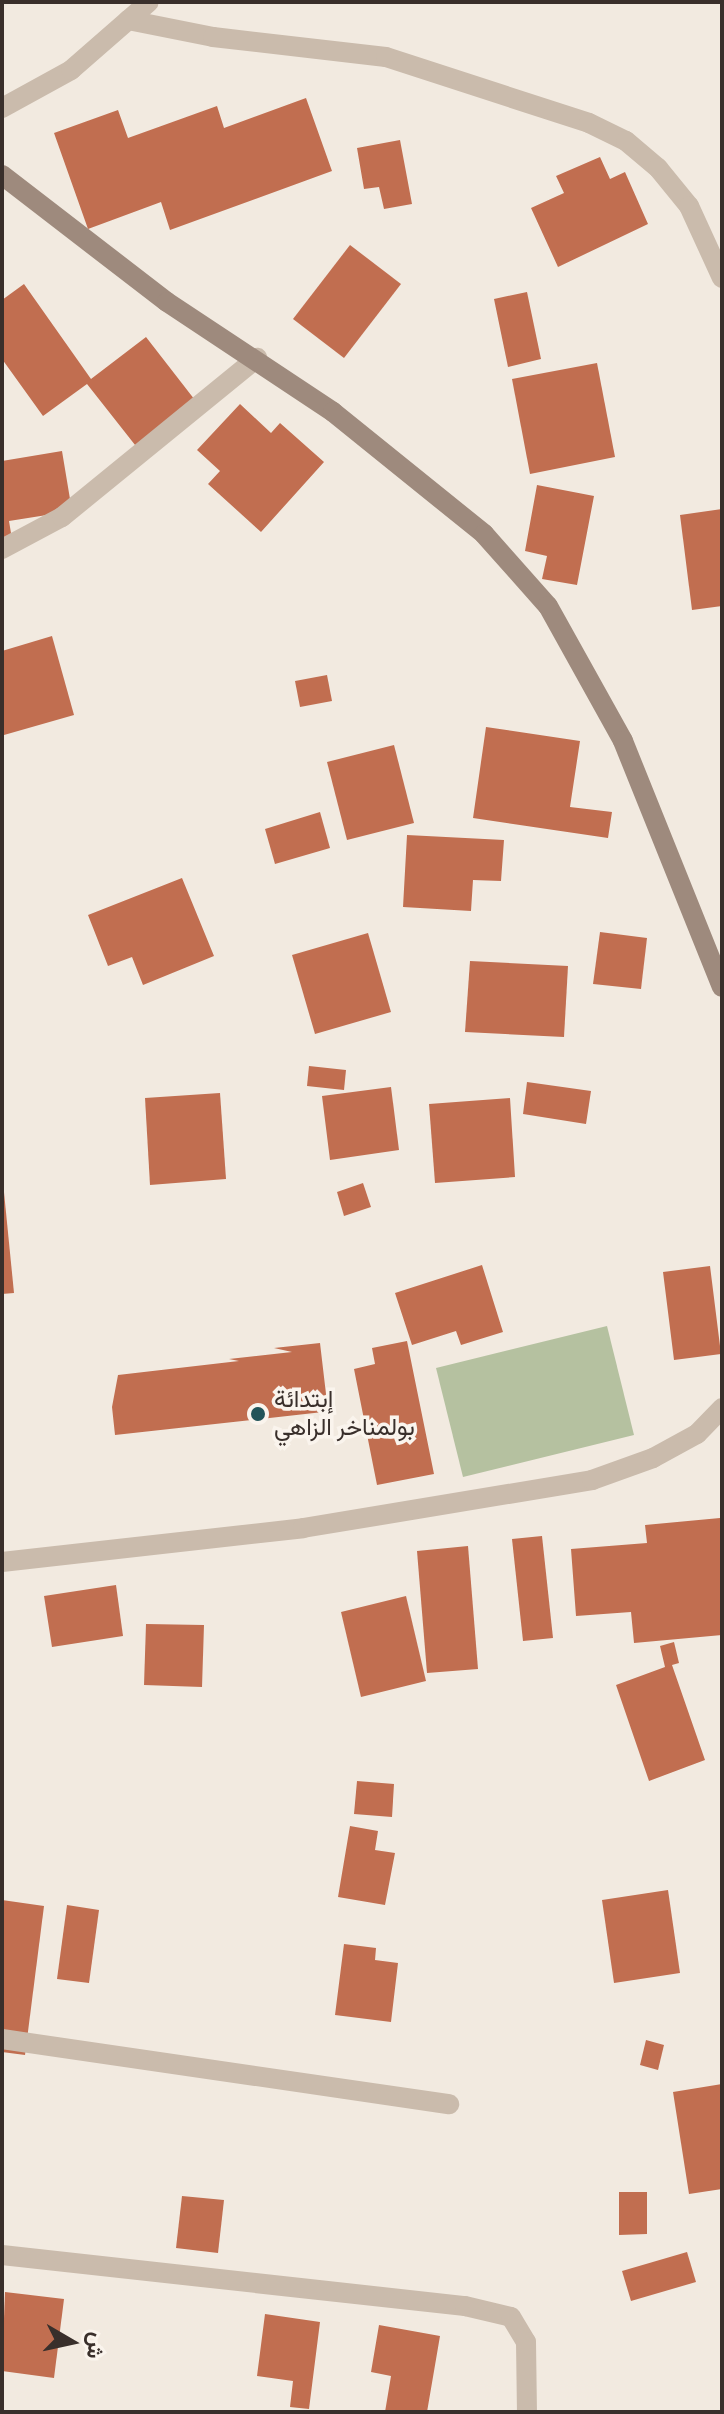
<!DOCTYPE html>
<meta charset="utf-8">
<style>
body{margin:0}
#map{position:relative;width:724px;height:2414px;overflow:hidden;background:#f2eae0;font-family:"Source Sans 3",Vazirmatn,sans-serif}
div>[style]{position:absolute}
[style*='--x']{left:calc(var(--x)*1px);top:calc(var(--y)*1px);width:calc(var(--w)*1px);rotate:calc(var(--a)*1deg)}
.green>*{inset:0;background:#b5c1a0}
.building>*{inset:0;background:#c16e50}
.street>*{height:20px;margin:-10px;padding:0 10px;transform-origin:10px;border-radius:10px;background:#cabbac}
.secondary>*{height:20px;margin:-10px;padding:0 10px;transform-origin:10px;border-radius:10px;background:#9e8a7d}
.dots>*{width:22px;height:22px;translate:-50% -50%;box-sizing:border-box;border:4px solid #faf4ed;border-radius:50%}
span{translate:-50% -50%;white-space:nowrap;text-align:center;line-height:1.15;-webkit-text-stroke:7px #faf4ed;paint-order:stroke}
.poi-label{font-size:24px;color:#392f2b}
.left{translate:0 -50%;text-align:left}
.frame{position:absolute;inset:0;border:4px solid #392f2b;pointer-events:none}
.north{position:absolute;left:32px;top:2302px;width:80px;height:80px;-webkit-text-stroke:6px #faf4ed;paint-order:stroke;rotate:99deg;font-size:22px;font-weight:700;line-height:32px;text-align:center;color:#392f2b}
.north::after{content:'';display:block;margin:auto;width:28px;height:36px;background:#392f2b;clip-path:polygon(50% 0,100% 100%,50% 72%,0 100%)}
</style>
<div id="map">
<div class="green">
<i style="clip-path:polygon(607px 1326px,634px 1435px,463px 1477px,436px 1368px)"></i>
</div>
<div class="building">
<i style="clip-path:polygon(306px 98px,332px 171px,170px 230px,161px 202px,88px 229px,54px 133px,118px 110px,128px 138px,217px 106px,224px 128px)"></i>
<i style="clip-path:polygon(400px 140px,412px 204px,384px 209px,379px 187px,364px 189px,357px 148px)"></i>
<i style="clip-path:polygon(600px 157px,610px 179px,625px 172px,648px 224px,558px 267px,531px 208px,564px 193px,556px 176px)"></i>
<i style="clip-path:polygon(350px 245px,401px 284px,344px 358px,293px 319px)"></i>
<i style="clip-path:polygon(24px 284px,91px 379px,146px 337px,198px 404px,139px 450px,87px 384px,43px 416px,2px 359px,2px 300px)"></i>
<i style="clip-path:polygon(527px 292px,541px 359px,508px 367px,494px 299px)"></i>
<i style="clip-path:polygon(597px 363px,615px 457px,530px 474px,512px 379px)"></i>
<i style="clip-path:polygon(240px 404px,271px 433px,280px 423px,324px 462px,261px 532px,208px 484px,220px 471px,197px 450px)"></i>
<i style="clip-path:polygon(62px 451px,72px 511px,9px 521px,13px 545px,2px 547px,2px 461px)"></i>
<i style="clip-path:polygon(537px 485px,594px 496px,577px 585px,542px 579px,547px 556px,525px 551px)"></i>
<i style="clip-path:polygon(722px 509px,722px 606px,692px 610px,680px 515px)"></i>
<i style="clip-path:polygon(52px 636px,74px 715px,4px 735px,2px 651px)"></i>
<i style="clip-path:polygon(327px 675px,332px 701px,300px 707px,295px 681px)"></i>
<i style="clip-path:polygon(486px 727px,580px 741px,570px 807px,612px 812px,608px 838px,473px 818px)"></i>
<i style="clip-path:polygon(394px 745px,414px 823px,347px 840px,327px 762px)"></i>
<i style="clip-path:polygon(320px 812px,330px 848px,275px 864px,265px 829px)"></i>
<i style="clip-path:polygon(407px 835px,504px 840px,501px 881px,473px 880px,471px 911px,403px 907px)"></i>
<i style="clip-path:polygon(182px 878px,214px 956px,143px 985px,132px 957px,108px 966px,88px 915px)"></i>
<i style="clip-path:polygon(600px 932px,647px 938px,641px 989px,593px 984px)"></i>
<i style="clip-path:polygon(368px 933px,391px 1012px,315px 1034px,292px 955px)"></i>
<i style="clip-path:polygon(470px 961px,568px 966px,564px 1037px,465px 1032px)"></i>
<i style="clip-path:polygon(309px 1066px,346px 1070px,344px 1090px,307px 1086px)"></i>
<i style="clip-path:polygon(527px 1082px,591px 1091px,586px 1124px,523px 1114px)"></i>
<i style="clip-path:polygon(391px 1087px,399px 1150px,330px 1160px,322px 1096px)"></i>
<i style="clip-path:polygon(220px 1093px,226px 1179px,150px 1185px,145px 1098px)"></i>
<i style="clip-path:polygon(510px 1098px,515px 1177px,435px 1183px,429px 1104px)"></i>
<i style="clip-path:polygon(2px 1172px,14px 1293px,2px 1294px)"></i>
<i style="clip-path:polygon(363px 1183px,371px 1207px,344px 1216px,337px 1192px)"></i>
<i style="clip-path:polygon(482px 1265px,503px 1332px,461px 1345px,456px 1331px,412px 1345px,395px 1293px)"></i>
<i style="clip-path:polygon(710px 1266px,721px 1354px,674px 1360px,663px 1272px)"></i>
<i style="clip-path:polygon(407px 1341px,434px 1474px,377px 1485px,354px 1369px,375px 1364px,372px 1348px)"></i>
<i style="clip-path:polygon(320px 1343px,326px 1394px,323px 1412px,115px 1435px,112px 1407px,118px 1375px,239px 1361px,229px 1359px,292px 1352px,274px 1348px)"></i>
<i style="clip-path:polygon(720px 1518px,722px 1635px,634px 1643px,631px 1612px,576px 1616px,571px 1549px,647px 1543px,645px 1525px)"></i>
<i style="clip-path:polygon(542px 1536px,553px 1638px,523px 1641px,512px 1539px)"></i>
<i style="clip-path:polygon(468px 1546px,478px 1669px,427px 1673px,417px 1551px)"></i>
<i style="clip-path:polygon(116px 1585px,123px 1636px,52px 1647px,44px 1596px)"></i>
<i style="clip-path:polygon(406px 1596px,426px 1681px,361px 1697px,341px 1612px)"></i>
<i style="clip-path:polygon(146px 1624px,204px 1625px,202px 1687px,144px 1685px)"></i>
<i style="clip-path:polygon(674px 1642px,679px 1663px,672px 1665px,705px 1760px,649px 1781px,616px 1685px,665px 1667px,660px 1646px)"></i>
<i style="clip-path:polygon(357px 1781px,394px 1784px,392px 1817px,354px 1814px)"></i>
<i style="clip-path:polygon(350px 1826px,378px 1831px,375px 1850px,395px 1853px,385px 1905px,338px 1897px)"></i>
<i style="clip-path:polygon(668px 1890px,680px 1973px,614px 1983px,602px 1900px)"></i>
<i style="clip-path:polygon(2px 1900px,44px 1906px,25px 2055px,2px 2052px)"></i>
<i style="clip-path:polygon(67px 1905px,99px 1910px,89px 1983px,57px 1979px)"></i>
<i style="clip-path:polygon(344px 1944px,376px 1948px,375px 1960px,398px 1963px,391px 2022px,335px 2015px)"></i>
<i style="clip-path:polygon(646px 2040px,664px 2045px,658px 2070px,640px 2065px)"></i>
<i style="clip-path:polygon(722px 2084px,722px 2189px,689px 2194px,673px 2092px)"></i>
<i style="clip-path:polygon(619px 2192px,647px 2192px,647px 2234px,619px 2235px)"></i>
<i style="clip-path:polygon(182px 2196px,224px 2200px,218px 2253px,176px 2248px)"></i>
<i style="clip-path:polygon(687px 2252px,696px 2282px,631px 2301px,622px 2271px)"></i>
<i style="clip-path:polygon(5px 2292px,64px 2299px,54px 2378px,2px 2371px)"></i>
<i style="clip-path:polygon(265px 2314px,320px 2322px,309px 2409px,290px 2407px,293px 2381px,257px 2376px)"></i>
<i style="clip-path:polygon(379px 2325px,440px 2336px,427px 2412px,385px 2412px,391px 2376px,371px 2372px)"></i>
</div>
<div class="street">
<i style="--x:128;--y:20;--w:87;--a:11.3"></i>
<i style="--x:213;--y:37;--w:174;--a:6.6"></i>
<i style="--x:386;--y:57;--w:213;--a:18"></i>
<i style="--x:589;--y:123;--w:41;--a:25.9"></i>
<i style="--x:626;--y:141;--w:42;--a:40.2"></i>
<i style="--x:658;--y:168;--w:49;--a:50.8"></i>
<i style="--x:689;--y:206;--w:79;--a:65.4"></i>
<i style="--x:2;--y:108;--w:79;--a:-28.8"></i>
<i style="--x:71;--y:70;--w:103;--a:-41.1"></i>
<i style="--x:2;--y:549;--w:68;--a:-28.1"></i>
<i style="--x:62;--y:517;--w:252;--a:-39.2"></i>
<i style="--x:2;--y:1562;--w:303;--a:-6.4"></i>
<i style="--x:303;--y:1528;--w:293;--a:-9.4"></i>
<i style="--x:592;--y:1480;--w:65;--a:-19.8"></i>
<i style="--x:653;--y:1458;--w:50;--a:-28.6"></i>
<i style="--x:697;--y:1434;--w:36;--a:-46"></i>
<i style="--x:2;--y:2039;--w:452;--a:8.3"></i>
<i style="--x:2;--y:2255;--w:466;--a:6.3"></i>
<i style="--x:465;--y:2306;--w:47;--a:13.4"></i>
<i style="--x:511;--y:2317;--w:29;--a:59"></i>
<i style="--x:526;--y:2342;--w:70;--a:89.2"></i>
</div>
<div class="secondary">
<i style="--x:2;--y:175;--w:208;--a:37.6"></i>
<i style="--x:167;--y:302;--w:199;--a:33.5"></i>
<i style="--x:333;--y:412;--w:194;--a:38.9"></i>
<i style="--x:484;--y:534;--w:96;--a:48.4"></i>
<i style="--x:548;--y:606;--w:154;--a:60.9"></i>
<i style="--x:623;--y:741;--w:265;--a:68.1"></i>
</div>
<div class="dots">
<i style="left:258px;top:1414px;background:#225459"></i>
</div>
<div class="poi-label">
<span class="left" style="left:274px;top:1414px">إبتدائة<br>بولمناخر الزاهي</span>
</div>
<div class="frame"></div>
<div class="north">ش</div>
</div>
